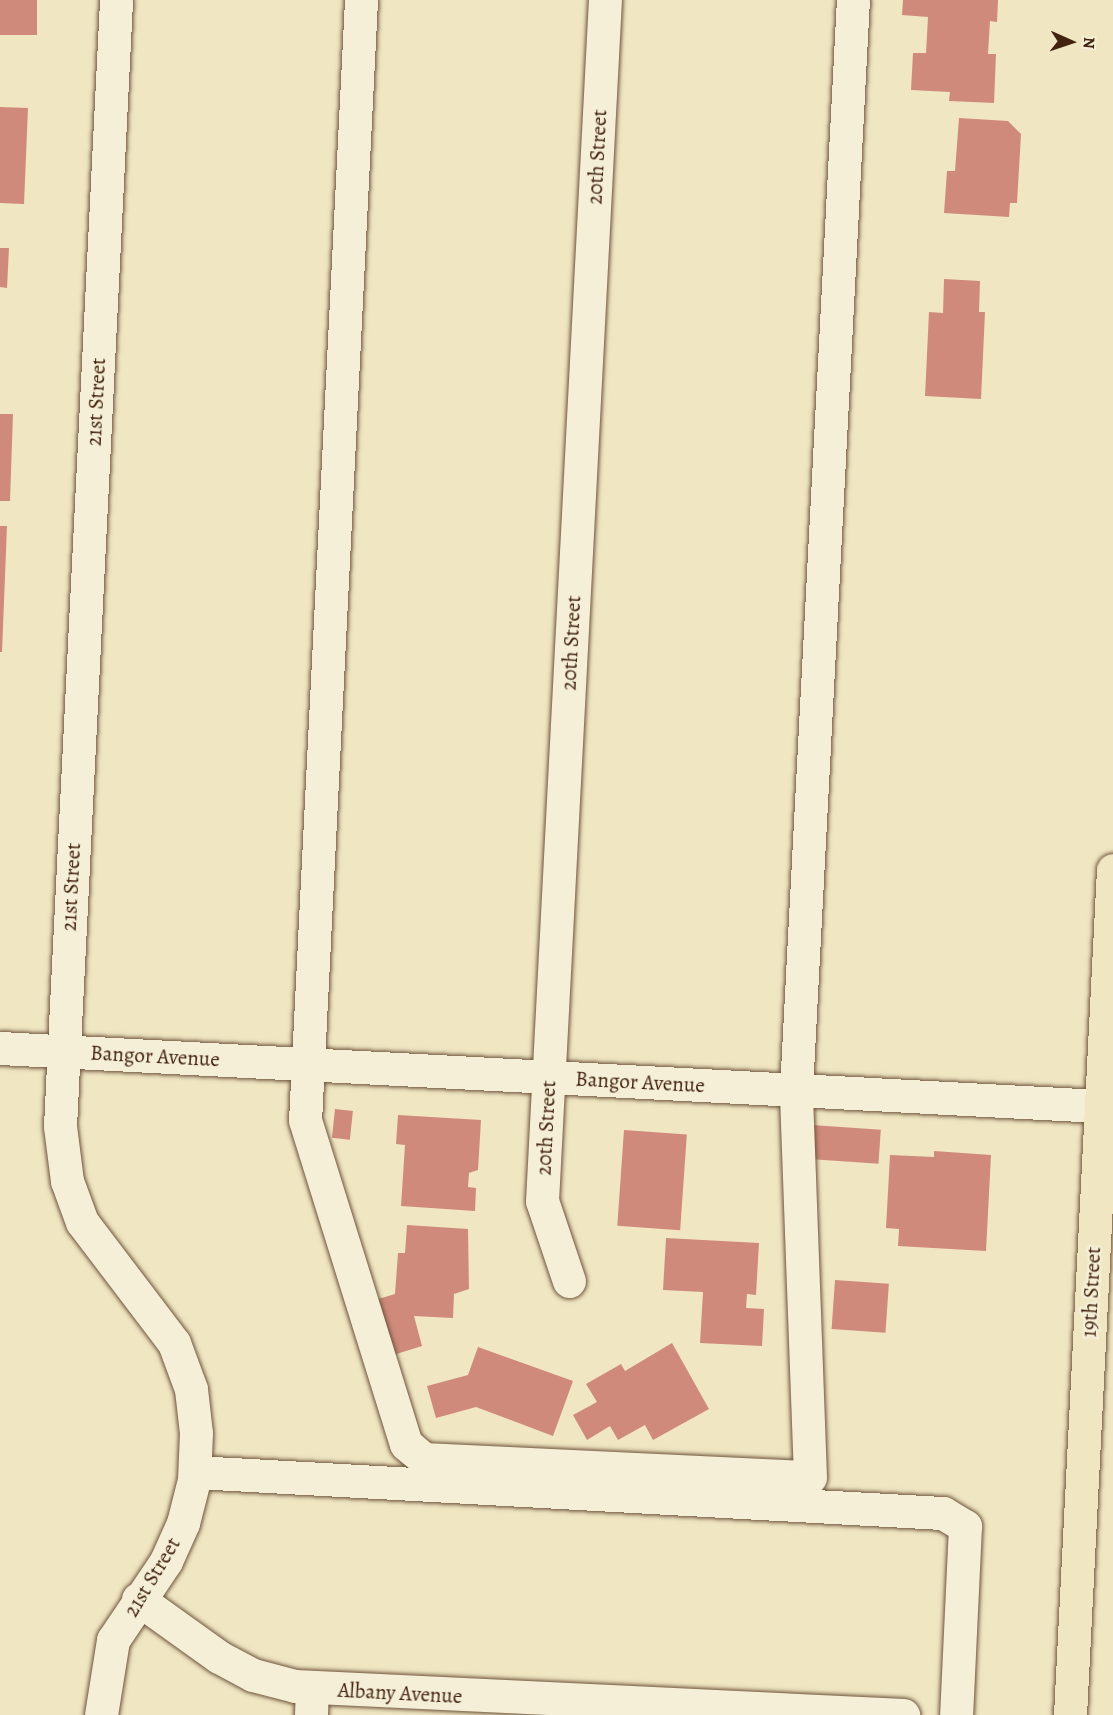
<!DOCTYPE html>
<style>
body{margin:0}
#map{position:relative;width:1113px;height:1715px;overflow:hidden;background:#f0e6c2;font-family:Alegreya,serif}
div>[style]{position:absolute}
.building>*{inset:0;background:#cf8a7c;transform-origin:0 0}
.roads{filter:drop-shadow(0 0 2px #6e543c) drop-shadow(0 0 2px #6e543c)}
.minor>*{height:33px;margin:-16.5px;padding:0 16.5px;transform-origin:16.5px;border-radius:16.5px;background:#f5efd7}
.major>*{height:33px;margin:-16.5px;padding:0 16.5px;transform-origin:16.5px;border-radius:16.5px;background:#f0e6c2}
span{translate:-50% -50%;white-space:nowrap;text-align:center;line-height:1.15;-webkit-text-stroke:5px #f5efd7;paint-order:stroke}
.street-label{font-size:21px;color:#43230f}
.north{position:absolute;left:1041px;top:12px;width:60px;height:60px;-webkit-text-stroke:4px #f5efd7;paint-order:stroke;rotate:93deg;font-size:16px;font-weight:700;line-height:24px;text-align:center;color:#43230f}
.north::after{content:'';display:block;margin:auto;width:21px;height:27px;background:#43230f;clip-path:polygon(50% 0,100% 100%,50% 72%,0 100%)}
</style>
<div id="map">
<div class="building">
<i style="left:0;top:0;width:37px;height:35px"></i>
<i style="clip-path:polygon(903px 0,998px 0,997px 22px,990px 21px,988px 54px,996px 54px,994px 103px,949px 101px,950px 92px,911px 90px,913px 53px,926px 53px,928px 17px,902px 15px)"></i>
<i style="clip-path:polygon(0 107px,28px 108px,24px 204px,0 203px)"></i>
<i style="clip-path:polygon(959px 118px,1008px 121px,1021px 134px,1017px 203px,1010px 203px,1009px 217px,944px 213px,947px 171px,955px 171px)"></i>
<i style="clip-path:polygon(0 248px,9px 248px,7px 288px,0 287px)"></i>
<i style="clip-path:polygon(944px 279px,980px 281px,979px 312px,985px 312px,981px 399px,925px 396px,929px 312px,943px 313px)"></i>
<i style="clip-path:polygon(0 414px,13px 414px,10px 501px,0 501px)"></i>
<i style="clip-path:polygon(0 526px,7px 526px,2px 652px,0 652px)"></i>
<i style="left:335px;top:1109px;width:18px;height:29px;rotate:6deg"></i>
<i style="clip-path:polygon(398px 1115px,481px 1120px,478px 1170px,469px 1173px,468px 1187px,476px 1188px,475px 1211px,401px 1206px,405px 1145px,396px 1144px)"></i>
<i style="left:812px;top:1125px;width:69px;height:34px;rotate:4deg"></i>
<i style="left:624px;top:1130px;width:63px;height:96px;rotate:4deg"></i>
<i style="clip-path:polygon(934px 1151px,991px 1155px,986px 1251px,898px 1246px,899px 1229px,886px 1228px,890px 1155px,934px 1157px)"></i>
<i style="clip-path:polygon(407px 1225px,468px 1229px,469px 1289px,454px 1294px,453px 1318px,414px 1316px,422px 1346px,390px 1356px,375px 1300px,395px 1294px,398px 1253px,405px 1253px)"></i>
<i style="clip-path:polygon(666px 1238px,759px 1243px,756px 1295px,747px 1294px,746px 1308px,764px 1309px,762px 1346px,700px 1343px,703px 1292px,663px 1290px)"></i>
<i style="left:835px;top:1280px;width:54px;height:49px;rotate:4deg"></i>
<i style="clip-path:polygon(672px 1343px,709px 1409px,653px 1440px,645px 1425px,618px 1440px,610px 1426px,587px 1440px,573px 1415px,597px 1402px,586px 1384px,621px 1364px,625px 1371px)"></i>
<i style="clip-path:polygon(478px 1347px,573px 1381px,553px 1436px,476px 1407px,436px 1418px,427px 1386px,468px 1375px)"></i>
</div>
<div class="roads">
<div class="minor">
<i style="left:361px;top:0;width:1121px;rotate:92.86deg"></i>
<i style="left:305px;top:1120px;width:339px;rotate:72.7deg"></i>
<i style="left:406px;top:1444px;width:23px;rotate:40deg"></i>
<i style="left:424px;top:1459px;width:386px;rotate:2.7deg"></i>
<i style="left:810px;top:1477px;width:387px;rotate:-92.1deg"></i>
<i style="left:796px;top:1090px;width:1091px;rotate:-87.01deg"></i>
<i style="left:0;top:1048px;width:1103px;rotate:3.02deg"></i>
<i style="left:569px;top:1281px;width:84px;rotate:-108.6deg"></i>
<i style="left:542px;top:1201px;width:1203px;rotate:-87deg"></i>
<i style="left:195px;top:1472px;width:749px;rotate:3.14deg"></i>
<i style="left:943px;top:1513px;width:26px;rotate:31deg"></i>
<i style="left:965px;top:1526px;width:189px;rotate:92.7deg"></i>
<i style="left:138px;top:1599px;width:100px;rotate:35.6deg"></i>
<i style="left:219px;top:1657px;width:38px;rotate:28deg"></i>
<i style="left:253px;top:1675px;width:43px;rotate:14.7deg"></i>
<i style="left:295px;top:1686px;width:609px;rotate:2.73deg"></i>
<i style="left:101px;top:1715px;width:76px;rotate:-80.9deg"></i>
<i style="left:113px;top:1640px;width:95px;rotate:-56.1deg"></i>
<i style="left:166px;top:1561px;width:42px;rotate:-65.9deg"></i>
<i style="left:183px;top:1523px;width:44px;rotate:-75.7deg"></i>
<i style="left:194px;top:1480px;width:47px;rotate:-87.6deg"></i>
<i style="left:196px;top:1433px;width:44px;rotate:-96.5deg"></i>
<i style="left:191px;top:1389px;width:49px;rotate:-110.3deg"></i>
<i style="left:174px;top:1343px;width:152px;rotate:-127.2deg"></i>
<i style="left:82px;top:1222px;width:44px;rotate:-110.1deg"></i>
<i style="left:67px;top:1181px;width:55px;rotate:-97.3deg"></i>
<i style="left:60px;top:1126px;width:1127px;rotate:-87.15deg"></i>
<i style="left:311px;top:1715px;width:28px;rotate:-88deg"></i>
</div>
<div class="major">
<i style="left:1070px;top:1715px;width:846px;rotate:-87.09deg"></i>
</div>
</div>
<div class="street-label">
<span style="left:597px;top:157px;rotate:-87deg">20th Street</span>
<span style="left:96px;top:402px;rotate:-87deg">21st Street</span>
<span style="left:571px;top:643px;rotate:-87deg">20th Street</span>
<span style="left:71px;top:887px;rotate:-87deg">21st Street</span>
<span style="left:155px;top:1056px;rotate:3deg">Bangor Avenue</span>
<span style="left:640px;top:1082px;rotate:3deg">Bangor Avenue</span>
<span style="left:546px;top:1128px;rotate:-87deg">20th Street</span>
<span style="left:1091px;top:1292px;rotate:-87deg">19th Street</span>
<span style="left:152px;top:1577px;rotate:-59deg">21st Street</span>
<span style="left:400px;top:1693px;rotate:3deg">Albany Avenue</span>
</div>
<div class="north">N</div>
</div>
